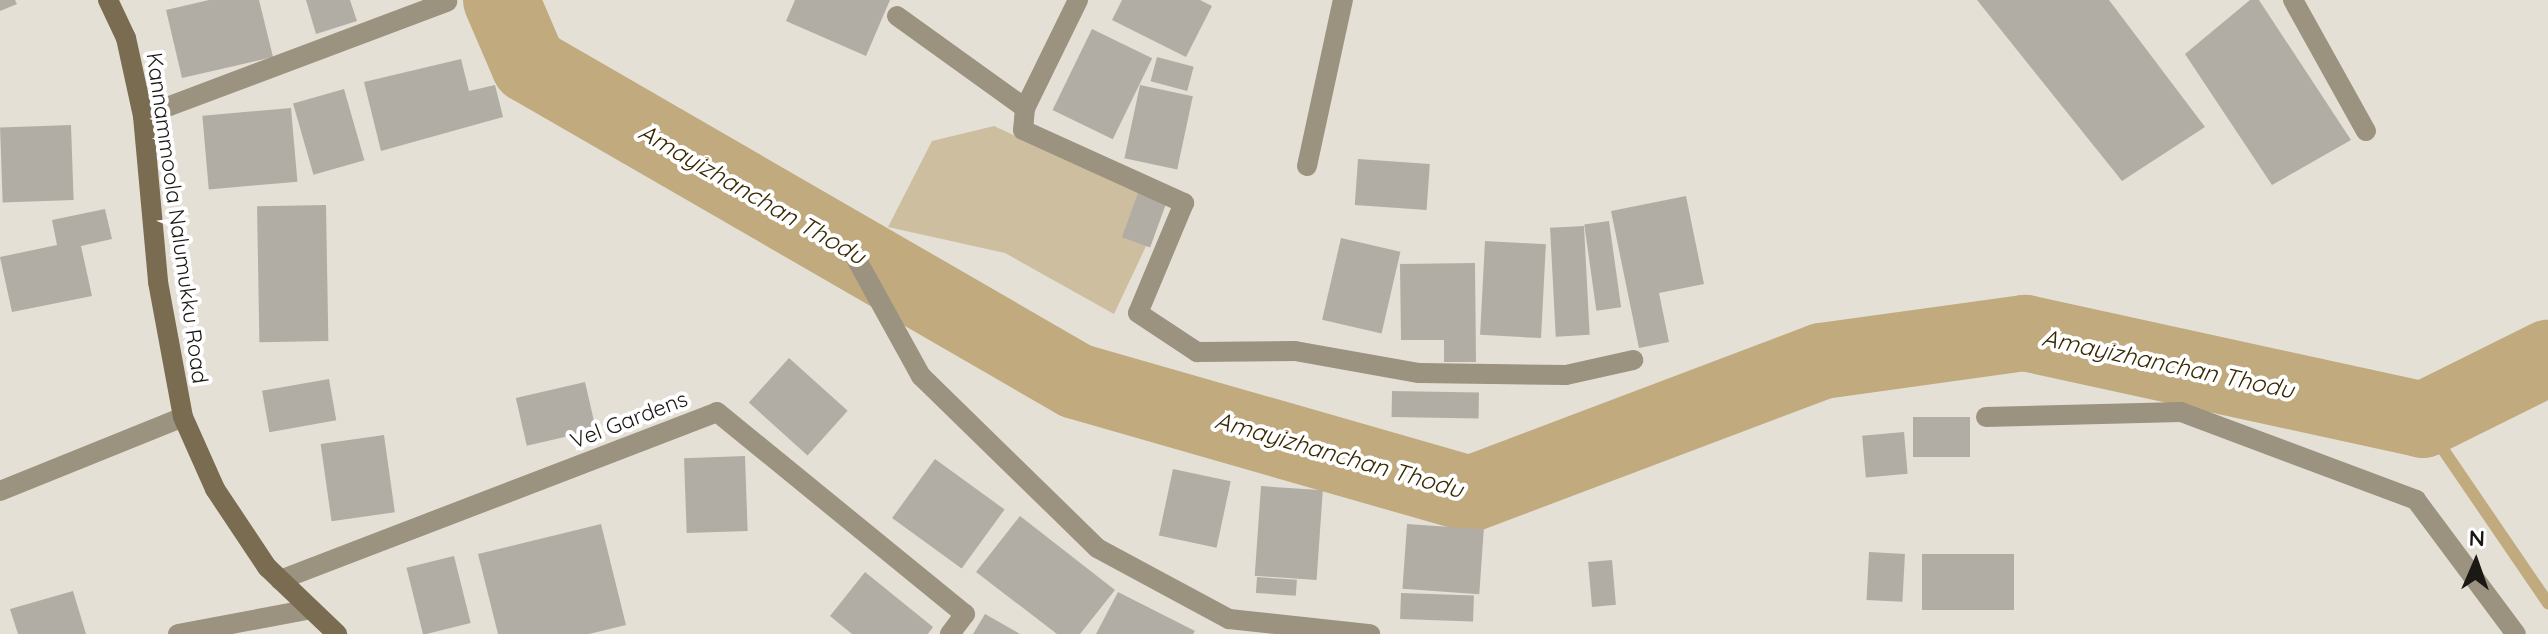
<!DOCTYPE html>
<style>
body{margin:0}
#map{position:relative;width:2548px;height:634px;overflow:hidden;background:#e5e0d6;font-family:Quicksand,sans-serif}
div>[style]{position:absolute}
.green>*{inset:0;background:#cebea0}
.stream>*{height:12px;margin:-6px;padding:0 6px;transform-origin:6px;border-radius:6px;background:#c0aa7e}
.river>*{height:76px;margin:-38px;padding:0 38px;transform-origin:38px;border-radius:38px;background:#c0aa7e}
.building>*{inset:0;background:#b2ada4;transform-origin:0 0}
.street>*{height:20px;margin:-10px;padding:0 10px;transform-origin:10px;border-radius:10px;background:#9b927f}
.secondary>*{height:20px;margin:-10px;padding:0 10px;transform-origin:10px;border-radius:10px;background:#796c50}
span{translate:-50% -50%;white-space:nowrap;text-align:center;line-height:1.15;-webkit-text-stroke:8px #fff;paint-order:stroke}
.street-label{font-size:22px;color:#1b1916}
.water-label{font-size:24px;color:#392903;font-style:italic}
.north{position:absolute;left:2436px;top:522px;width:80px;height:80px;-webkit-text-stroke:6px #fff;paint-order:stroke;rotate:2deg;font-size:22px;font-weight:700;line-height:32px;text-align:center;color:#1b1916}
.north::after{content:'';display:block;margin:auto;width:28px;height:36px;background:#1b1916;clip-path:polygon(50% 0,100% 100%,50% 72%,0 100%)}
</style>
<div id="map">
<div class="green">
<i style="clip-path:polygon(994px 126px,1166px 204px,1114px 314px,1005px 253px,888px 227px,932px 141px)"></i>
</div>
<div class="stream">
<i style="left:2423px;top:420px;width:222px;rotate:55.7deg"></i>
</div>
<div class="river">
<i style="left:501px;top:0;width:71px;rotate:66.7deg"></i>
<i style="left:529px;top:65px;width:632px;rotate:30.01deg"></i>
<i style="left:1076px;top:381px;width:410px;rotate:16deg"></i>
<i style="left:1470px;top:494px;width:376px;rotate:-20.7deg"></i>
<i style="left:1822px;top:361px;width:205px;rotate:-7.9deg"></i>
<i style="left:2025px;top:333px;width:407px;rotate:12.3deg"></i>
<i style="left:2423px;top:420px;width:140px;rotate:-26.4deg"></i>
</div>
<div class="building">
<i style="clip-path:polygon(0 0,15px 0,17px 4px,0 11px)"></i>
<i style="clip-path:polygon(209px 0,259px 0,273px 57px,182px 78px,166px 10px)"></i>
<i style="clip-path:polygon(306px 0,350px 0,357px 21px,316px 34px)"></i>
<i style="clip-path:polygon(795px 0,890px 0,866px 56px,786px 21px)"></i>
<i style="clip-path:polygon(1122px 0,1200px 0,1212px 6px,1186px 57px,1112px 20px)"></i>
<i style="clip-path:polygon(1977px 0,2109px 0,2205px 127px,2122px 181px)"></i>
<i style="clip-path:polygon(2250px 0,2259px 0,2351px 140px,2272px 185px,2185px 54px)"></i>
<i style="left:1092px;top:29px;width:67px;height:90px;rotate:26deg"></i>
<i style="left:1157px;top:57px;width:38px;height:25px;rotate:15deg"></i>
<i style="clip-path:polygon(461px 59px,469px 91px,495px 85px,503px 117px,381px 151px,364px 82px)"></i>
<i style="left:1140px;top:85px;width:54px;height:75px;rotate:12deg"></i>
<i style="left:344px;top:89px;width:74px;height:53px;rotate:74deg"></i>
<i style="left:291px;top:108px;width:74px;height:89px;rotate:85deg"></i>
<i style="left:71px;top:125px;width:75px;height:71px;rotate:88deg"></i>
<i style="left:1358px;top:159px;width:72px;height:46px;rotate:4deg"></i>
<i style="left:1138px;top:193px;width:30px;height:47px;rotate:20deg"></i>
<i style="clip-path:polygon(1686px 196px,1704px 284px,1659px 293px,1669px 342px,1639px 348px,1611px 211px)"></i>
<i style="left:326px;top:205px;width:136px;height:69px;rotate:89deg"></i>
<i style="clip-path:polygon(105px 209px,112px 239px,81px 246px,92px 296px,12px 312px,0 257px,57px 245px,52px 220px)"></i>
<i style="left:1609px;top:221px;width:87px;height:25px;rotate:82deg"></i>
<i style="left:1584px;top:226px;width:109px;height:34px;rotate:87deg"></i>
<i style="left:1341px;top:238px;width:61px;height:84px;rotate:13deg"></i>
<i style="left:1485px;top:241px;width:61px;height:94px;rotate:3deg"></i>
<i style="clip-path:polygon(1475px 263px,1476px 362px,1444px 362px,1444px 340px,1401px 340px,1400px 264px)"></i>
<i style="left:789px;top:358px;width:79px;height:60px;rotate:42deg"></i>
<i style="left:329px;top:379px;width:42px;height:68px;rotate:80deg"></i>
<i style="left:585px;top:382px;width:49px;height:71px;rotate:77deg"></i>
<i style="left:1392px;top:391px;width:87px;height:26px;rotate:1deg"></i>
<i style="left:1913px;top:417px;width:57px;height:40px"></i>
<i style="left:1904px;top:432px;width:42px;height:42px;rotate:85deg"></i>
<i style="left:384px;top:435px;width:78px;height:64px;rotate:82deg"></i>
<i style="left:745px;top:456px;width:75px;height:61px;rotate:88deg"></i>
<i style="left:935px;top:459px;width:86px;height:73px;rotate:36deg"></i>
<i style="left:1173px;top:469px;width:59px;height:68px;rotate:12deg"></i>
<i style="left:1261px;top:486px;width:62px;height:90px;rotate:4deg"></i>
<i style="clip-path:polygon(1020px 516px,1115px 590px,1080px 634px,1057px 634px,976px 572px)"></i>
<i style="clip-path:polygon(601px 524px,626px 625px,589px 634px,498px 634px,478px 554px)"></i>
<i style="left:1407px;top:524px;width:77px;height:65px;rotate:4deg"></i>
<i style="left:1869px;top:552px;width:36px;height:48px;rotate:3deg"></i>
<i style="left:1922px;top:554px;width:92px;height:56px"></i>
<i style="left:454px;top:556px;width:69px;height:49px;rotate:76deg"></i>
<i style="left:1612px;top:560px;width:45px;height:24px;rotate:85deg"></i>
<i style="clip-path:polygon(865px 572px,933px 627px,928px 634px,852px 634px,830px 616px)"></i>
<i style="left:1257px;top:577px;width:40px;height:16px;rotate:4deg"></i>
<i style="clip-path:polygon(73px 591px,86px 634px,18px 634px,10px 609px)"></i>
<i style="clip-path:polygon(1118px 592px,1195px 631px,1193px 634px,1096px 634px)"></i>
<i style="left:1401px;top:593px;width:73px;height:26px;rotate:2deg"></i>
<i style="clip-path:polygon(985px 614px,1020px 634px,973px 634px)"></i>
</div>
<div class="street">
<i style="left:1078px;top:0;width:120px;rotate:116.1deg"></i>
<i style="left:1025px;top:108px;width:22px;rotate:95deg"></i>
<i style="left:1023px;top:130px;width:177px;rotate:24.4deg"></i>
<i style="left:1184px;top:203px;width:119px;rotate:112.7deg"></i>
<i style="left:1138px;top:313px;width:71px;rotate:33.5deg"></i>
<i style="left:1197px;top:352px;width:98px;rotate:-0.6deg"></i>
<i style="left:1295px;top:351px;width:126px;rotate:10.1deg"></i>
<i style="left:1419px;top:373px;width:147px;rotate:0.8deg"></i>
<i style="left:1566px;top:375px;width:69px;rotate:-12.6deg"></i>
<i style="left:2293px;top:0;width:150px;rotate:60.9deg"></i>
<i style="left:897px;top:16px;width:158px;rotate:35.7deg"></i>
<i style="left:143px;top:116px;width:325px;rotate:-20.6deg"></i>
<i style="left:1307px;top:166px;width:170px;rotate:-77.8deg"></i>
<i style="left:853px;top:253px;width:141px;rotate:61.1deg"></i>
<i style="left:921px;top:376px;width:246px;rotate:44.3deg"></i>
<i style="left:1097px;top:548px;width:150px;rotate:28.3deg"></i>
<i style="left:1229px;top:619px;width:142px;rotate:6.1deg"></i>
<i style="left:1986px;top:417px;width:195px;rotate:-1.5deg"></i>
<i style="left:2181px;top:412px;width:251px;rotate:20.5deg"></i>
<i style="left:2416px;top:500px;width:167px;rotate:53.3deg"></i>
<i style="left:0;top:491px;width:197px;rotate:-22deg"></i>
<i style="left:280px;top:580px;width:468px;rotate:-21deg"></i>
<i style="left:717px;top:412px;width:320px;rotate:39.2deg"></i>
<i style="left:965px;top:614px;width:25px;rotate:127deg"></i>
<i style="left:178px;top:634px;width:135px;rotate:-10.6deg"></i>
</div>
<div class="secondary">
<i style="left:108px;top:0;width:42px;rotate:64.7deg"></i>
<i style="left:126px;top:38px;width:80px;rotate:77.7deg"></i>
<i style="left:143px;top:116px;width:167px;rotate:84.8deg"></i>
<i style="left:158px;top:282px;width:137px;rotate:79.5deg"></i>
<i style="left:183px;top:417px;width:79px;rotate:66deg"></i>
<i style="left:215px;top:489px;width:94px;rotate:56.3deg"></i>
<i style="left:267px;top:567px;width:97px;rotate:43.7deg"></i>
</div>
<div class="street-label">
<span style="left:177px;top:218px;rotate:82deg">Kannammoola Nalumukku Road</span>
<span style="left:629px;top:420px;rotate:-21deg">Vel Gardens</span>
</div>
<div class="water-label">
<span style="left:752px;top:194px;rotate:30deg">Amayizhanchan Thodu</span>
<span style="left:2168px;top:364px;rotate:12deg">Amayizhanchan Thodu</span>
<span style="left:1339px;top:455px;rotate:16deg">Amayizhanchan Thodu</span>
</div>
<div class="north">N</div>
</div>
